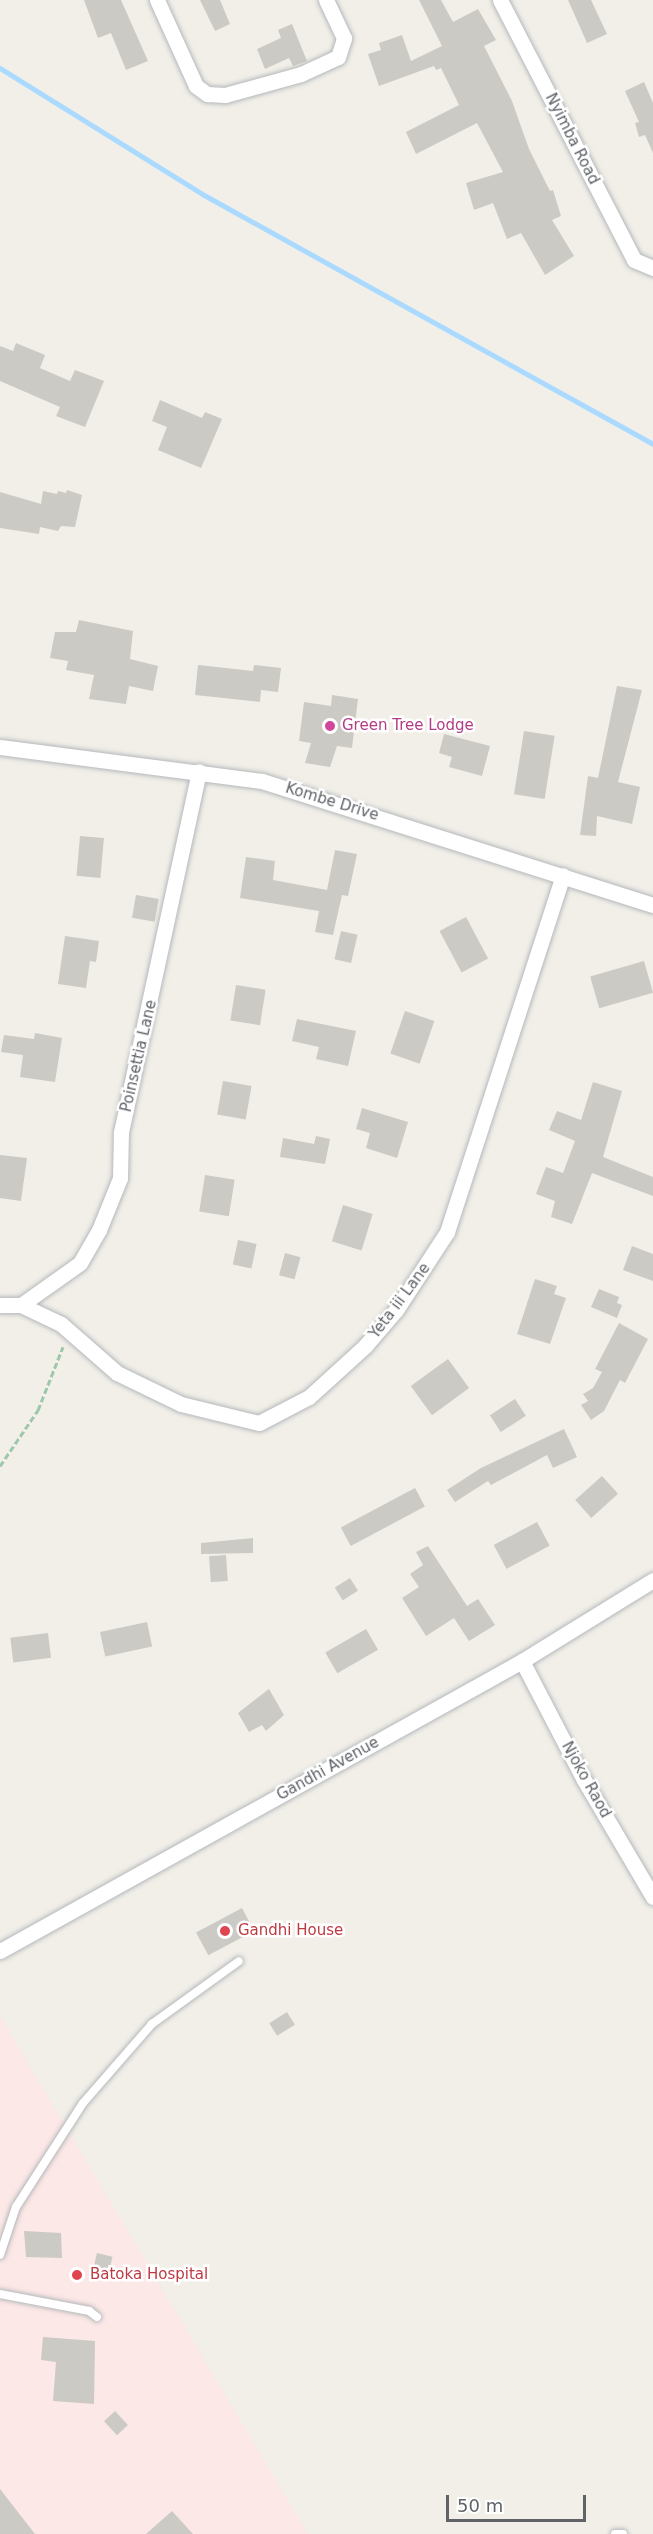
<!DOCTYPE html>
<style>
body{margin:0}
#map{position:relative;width:653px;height:2534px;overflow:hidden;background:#f1efe8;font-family:"DejaVu Sans",sans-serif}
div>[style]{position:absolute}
.medical>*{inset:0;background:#fce8e6}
.stream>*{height:5px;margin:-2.5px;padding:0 2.5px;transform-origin:2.5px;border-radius:2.5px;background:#aadaff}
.building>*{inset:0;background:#cccac5;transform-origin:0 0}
.path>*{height:3px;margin-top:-1.5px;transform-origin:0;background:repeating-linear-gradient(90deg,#9cc7a9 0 6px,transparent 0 9px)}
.roads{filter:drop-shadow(0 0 2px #b5b8bc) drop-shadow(0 0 2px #b5b8bc)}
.service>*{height:8px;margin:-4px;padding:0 4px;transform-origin:4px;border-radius:4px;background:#fff}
.minor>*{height:15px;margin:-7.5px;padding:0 7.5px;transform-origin:7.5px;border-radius:7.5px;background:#fff}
.dots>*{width:16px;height:16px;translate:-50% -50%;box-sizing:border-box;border:3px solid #fff;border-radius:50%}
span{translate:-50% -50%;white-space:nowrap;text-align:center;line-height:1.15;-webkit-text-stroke:5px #fff;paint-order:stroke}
.street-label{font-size:15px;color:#5f6368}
.hotel-label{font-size:15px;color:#b23c85}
.left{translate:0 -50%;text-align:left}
.health-label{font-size:15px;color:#be3a42}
.scale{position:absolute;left:446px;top:2495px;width:140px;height:27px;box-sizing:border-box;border:3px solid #5f6368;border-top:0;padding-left:8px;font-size:18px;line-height:21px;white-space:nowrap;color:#5f6368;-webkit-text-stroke:4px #fff;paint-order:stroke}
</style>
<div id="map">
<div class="medical">
<i style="clip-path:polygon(0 2016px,308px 2534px,0 2534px)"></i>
</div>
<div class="stream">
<i style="left:0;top:68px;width:240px;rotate:31.9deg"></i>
<i style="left:204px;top:195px;width:513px;rotate:29.01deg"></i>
</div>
<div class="building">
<i style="clip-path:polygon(84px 0,121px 0,148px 61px,126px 70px,111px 33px,98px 38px)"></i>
<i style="clip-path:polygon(200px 0,220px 0,230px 24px,215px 31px)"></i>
<i style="clip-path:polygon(419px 0,441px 0,453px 22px,478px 9px,496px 40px,484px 46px,512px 101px,529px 149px,550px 191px,553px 190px,561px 216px,552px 220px,574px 256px,545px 275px,521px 233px,507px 239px,493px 203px,474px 210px,466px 183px,503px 172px,477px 123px,416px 154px,406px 132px,459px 105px,441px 68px,436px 70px,434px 66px,379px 86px,368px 54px,381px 50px,379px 43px,402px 35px,411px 61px,442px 46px)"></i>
<i style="clip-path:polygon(568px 0,591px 0,607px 34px,587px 43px)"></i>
<i style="clip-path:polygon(292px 24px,307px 61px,293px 66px,289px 58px,265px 69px,257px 49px,281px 38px,278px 30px)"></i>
<i style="clip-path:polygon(644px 82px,653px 103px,653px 153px,645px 135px,639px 137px,635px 123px,639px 122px,625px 91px)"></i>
<i style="clip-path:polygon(16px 343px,45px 355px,40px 368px,70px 381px,75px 370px,104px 381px,85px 427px,56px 416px,60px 407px,0 381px,0 346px,13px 351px)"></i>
<i style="clip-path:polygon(160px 400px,202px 418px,205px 412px,222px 419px,201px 468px,158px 450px,167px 427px,152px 421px)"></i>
<i style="clip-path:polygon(67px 490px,82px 495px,75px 527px,61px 526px,58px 531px,40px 527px,39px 534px,0 528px,0 492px,41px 504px,43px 491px,57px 494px,58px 491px,66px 493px)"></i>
<i style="clip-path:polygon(79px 620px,133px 631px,130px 659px,158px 666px,153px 691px,129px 686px,126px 704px,89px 699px,94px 675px,66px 670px,68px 661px,50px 658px,55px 632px,76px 632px)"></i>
<i style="clip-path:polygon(198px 665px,253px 671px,254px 665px,281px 668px,278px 692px,261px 690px,260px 702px,195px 695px)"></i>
<i style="clip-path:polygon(617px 686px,642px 690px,618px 782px,640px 787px,632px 824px,597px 816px,596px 836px,580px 835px,588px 776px,598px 778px)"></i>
<i style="clip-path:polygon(332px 695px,358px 699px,352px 748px,337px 746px,330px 767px,305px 763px,311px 743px,299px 741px,304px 702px,331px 706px)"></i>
<i style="left:524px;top:731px;width:31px;height:64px;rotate:9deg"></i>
<i style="clip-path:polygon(444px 734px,490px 746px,482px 776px,449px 767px,452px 757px,439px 753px)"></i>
<i style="left:80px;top:836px;width:24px;height:40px;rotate:5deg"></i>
<i style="clip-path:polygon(335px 850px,357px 854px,348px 896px,342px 895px,333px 935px,315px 932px,319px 911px,240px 898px,246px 857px,275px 861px,273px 880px,327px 890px)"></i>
<i style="left:136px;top:895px;width:23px;height:23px;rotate:10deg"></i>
<i style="left:466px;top:917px;width:47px;height:30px;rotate:62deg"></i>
<i style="left:341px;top:931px;width:17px;height:29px;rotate:13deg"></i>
<i style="clip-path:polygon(65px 936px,99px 941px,96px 962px,90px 961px,86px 988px,58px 984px)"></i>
<i style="left:644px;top:961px;width:33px;height:56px;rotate:74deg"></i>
<i style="left:236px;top:985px;width:30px;height:36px;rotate:9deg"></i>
<i style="left:405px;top:1011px;width:31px;height:45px;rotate:19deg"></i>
<i style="clip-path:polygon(297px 1019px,356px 1031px,348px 1066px,316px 1059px,319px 1047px,292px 1041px)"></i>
<i style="clip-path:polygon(35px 1033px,62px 1038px,55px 1082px,20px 1077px,23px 1055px,1px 1052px,4px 1035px,34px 1039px)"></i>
<i style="left:223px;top:1081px;width:29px;height:34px;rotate:10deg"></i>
<i style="clip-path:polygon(593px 1082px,622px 1091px,603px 1157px,653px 1177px,653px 1196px,592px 1173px,572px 1224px,551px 1217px,555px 1201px,536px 1194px,546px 1167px,563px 1173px,575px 1141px,549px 1130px,557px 1111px,581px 1120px)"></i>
<i style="clip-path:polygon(362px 1108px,408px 1122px,397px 1158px,366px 1148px,370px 1133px,356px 1129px)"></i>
<i style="clip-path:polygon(316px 1136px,330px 1139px,325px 1164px,280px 1157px,283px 1138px,314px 1144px)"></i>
<i style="clip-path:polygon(0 1155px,27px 1158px,21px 1201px,0 1198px)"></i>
<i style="left:205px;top:1175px;width:30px;height:37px;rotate:9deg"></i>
<i style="left:343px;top:1205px;width:31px;height:38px;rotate:17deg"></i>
<i style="left:238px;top:1240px;width:19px;height:25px;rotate:12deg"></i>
<i style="clip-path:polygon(632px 1246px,653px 1254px,653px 1281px,623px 1270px)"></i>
<i style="left:285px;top:1253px;width:16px;height:23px;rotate:15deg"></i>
<i style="clip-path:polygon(535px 1279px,557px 1286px,554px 1294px,566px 1298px,550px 1344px,517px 1334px)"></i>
<i style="clip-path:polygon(599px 1289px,619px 1297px,617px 1303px,622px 1305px,617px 1318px,591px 1307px)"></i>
<i style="clip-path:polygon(619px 1323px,648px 1339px,625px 1383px,620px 1380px,604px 1411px,591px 1420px,581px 1405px,588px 1401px,583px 1394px,593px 1388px,602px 1372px,595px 1369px)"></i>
<i style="left:448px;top:1359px;width:36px;height:46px;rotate:54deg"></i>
<i style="left:515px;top:1399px;width:20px;height:30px;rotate:57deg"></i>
<i style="clip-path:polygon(564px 1429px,577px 1457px,553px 1468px,547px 1455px,491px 1485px,488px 1481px,455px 1502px,447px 1490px,481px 1468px)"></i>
<i style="left:602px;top:1476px;width:24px;height:36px;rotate:48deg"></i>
<i style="left:415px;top:1488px;width:21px;height:84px;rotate:62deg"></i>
<i style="left:537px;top:1522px;width:27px;height:49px;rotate:62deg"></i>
<i style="clip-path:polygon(253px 1538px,253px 1553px,201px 1554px,201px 1543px)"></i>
<i style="clip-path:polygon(428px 1546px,467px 1606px,478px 1599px,495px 1625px,469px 1641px,454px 1618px,426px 1636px,402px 1598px,419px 1587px,410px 1574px,423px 1565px,416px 1552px)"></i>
<i style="left:226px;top:1555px;width:26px;height:17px;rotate:86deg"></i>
<i style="left:350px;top:1578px;width:15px;height:18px;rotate:58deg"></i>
<i style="left:147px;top:1622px;width:25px;height:48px;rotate:78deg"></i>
<i style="left:366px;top:1629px;width:24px;height:47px;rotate:60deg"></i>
<i style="left:48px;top:1633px;width:25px;height:38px;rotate:83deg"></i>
<i style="clip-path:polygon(269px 1689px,284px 1715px,266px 1731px,262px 1725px,249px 1732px,238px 1713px)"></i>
<i style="left:242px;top:1908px;width:26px;height:52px;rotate:62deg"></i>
<i style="left:287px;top:2012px;width:15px;height:21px;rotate:58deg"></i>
<i style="clip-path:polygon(24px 2231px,61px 2233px,62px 2258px,26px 2257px)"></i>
<i style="left:97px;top:2253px;width:16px;height:23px;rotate:14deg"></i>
<i style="clip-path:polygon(43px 2337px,95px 2341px,94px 2404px,53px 2401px,56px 2362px,41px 2360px)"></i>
<i style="left:115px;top:2411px;width:19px;height:15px;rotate:47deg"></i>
<i style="clip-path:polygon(0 2489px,35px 2534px,0 2534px)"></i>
<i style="clip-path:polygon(172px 2511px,193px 2534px,146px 2534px)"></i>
</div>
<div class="path">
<i style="left:0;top:1466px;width:68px;rotate:-55.8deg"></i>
<i style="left:38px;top:1410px;width:68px;rotate:-68.4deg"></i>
</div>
<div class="roads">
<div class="service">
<i style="left:0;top:2255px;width:51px;rotate:-71.6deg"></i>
<i style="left:16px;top:2207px;width:124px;rotate:-57.2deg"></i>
<i style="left:83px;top:2103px;width:105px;rotate:-48.9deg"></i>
<i style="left:152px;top:2024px;width:107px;rotate:-35.9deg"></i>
<i style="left:0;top:2294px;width:91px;rotate:10.8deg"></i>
<i style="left:89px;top:2311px;width:10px;rotate:37deg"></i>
<i style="left:615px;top:2534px;width:8px"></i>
</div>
<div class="minor">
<i style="left:157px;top:0;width:94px;rotate:65.6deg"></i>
<i style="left:196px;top:86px;width:14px;rotate:36deg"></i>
<i style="left:207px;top:94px;width:18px;rotate:3deg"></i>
<i style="left:225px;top:95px;width:79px;rotate:-15.4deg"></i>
<i style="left:301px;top:74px;width:41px;rotate:-24.7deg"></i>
<i style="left:338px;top:57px;width:20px;rotate:-72deg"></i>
<i style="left:344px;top:38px;width:42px;rotate:-115.3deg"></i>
<i style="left:500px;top:0;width:292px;rotate:62.7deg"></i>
<i style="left:634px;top:260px;width:21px;rotate:23deg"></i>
<i style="left:0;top:747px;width:264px;rotate:7.4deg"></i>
<i style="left:262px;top:781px;width:410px;rotate:17.6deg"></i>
<i style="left:0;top:1305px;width:21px"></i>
<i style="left:21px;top:1305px;width:44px;rotate:25.4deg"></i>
<i style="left:61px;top:1324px;width:74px;rotate:41.2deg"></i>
<i style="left:117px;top:1373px;width:71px;rotate:25.8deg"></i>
<i style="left:181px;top:1404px;width:80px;rotate:13.7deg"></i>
<i style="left:259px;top:1423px;width:56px;rotate:-27.5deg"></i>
<i style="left:309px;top:1397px;width:76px;rotate:-42.3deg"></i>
<i style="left:365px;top:1346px;width:48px;rotate:-49.3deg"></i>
<i style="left:396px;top:1310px;width:93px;rotate:-56.8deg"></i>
<i style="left:447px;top:1232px;width:375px;rotate:-72deg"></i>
<i style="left:21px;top:1305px;width:72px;rotate:-35.4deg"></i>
<i style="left:80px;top:1263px;width:38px;rotate:-60deg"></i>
<i style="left:99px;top:1230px;width:56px;rotate:-68deg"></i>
<i style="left:120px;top:1178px;width:46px;rotate:-88.8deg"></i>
<i style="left:121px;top:1132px;width:369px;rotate:-77.8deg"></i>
<i style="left:522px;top:1661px;width:134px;rotate:62.5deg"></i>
<i style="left:584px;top:1780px;width:136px;rotate:59.5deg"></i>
<i style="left:0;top:1951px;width:597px;rotate:-29.05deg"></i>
<i style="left:522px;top:1661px;width:154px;rotate:-31.7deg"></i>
</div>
</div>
<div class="dots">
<i style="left:330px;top:726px;background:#d1479c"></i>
<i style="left:225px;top:1931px;background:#e0444e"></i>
<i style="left:77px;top:2275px;background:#e0444e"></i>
</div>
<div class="street-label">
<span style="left:572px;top:139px;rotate:63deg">Nyimba Road</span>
<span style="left:332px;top:802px;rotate:17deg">Kombe Drive</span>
<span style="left:139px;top:1056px;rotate:-77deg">Poinsettia Lane</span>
<span style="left:400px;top:1301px;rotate:-53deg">Yeta iii Lane</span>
<span style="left:328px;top:1769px;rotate:-29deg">Gandhi Avenue</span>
<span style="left:586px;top:1780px;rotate:61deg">Njoko Raod</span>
</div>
<div class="hotel-label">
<span class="left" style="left:342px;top:726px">Green Tree Lodge</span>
</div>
<div class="health-label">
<span class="left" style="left:238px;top:1931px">Gandhi House</span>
<span class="left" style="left:90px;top:2275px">Batoka Hospital</span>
</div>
<div class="scale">50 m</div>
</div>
